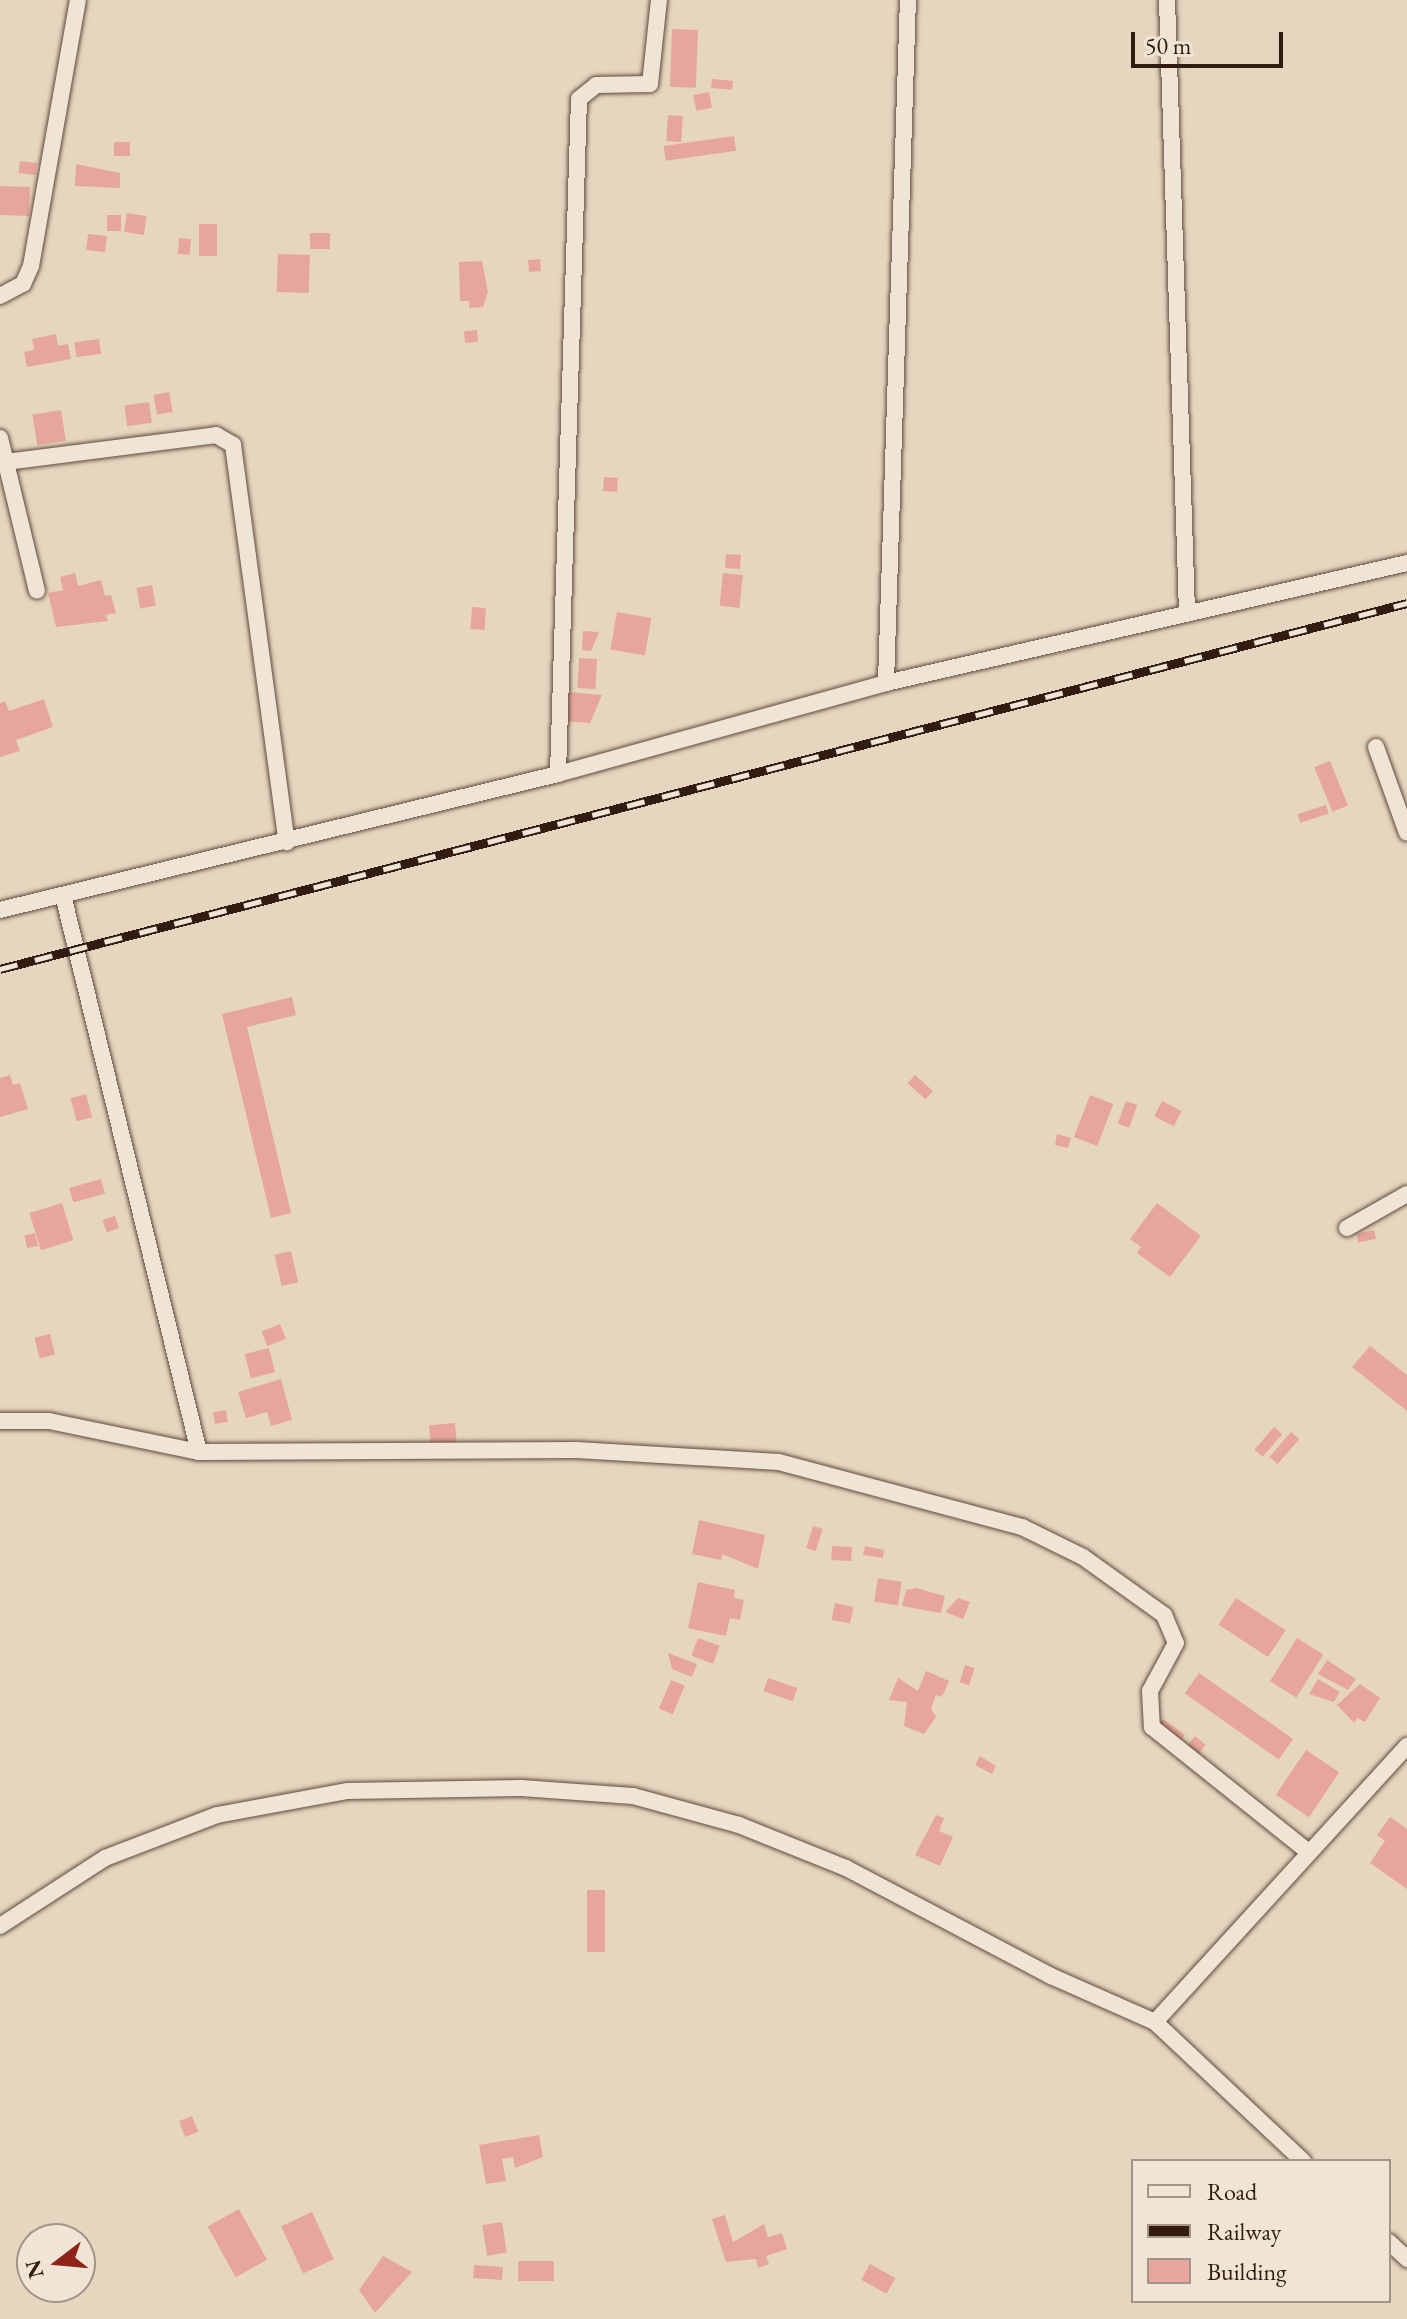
<!DOCTYPE html>
<style>
body{margin:0}
#map{position:relative;width:1407px;height:2319px;overflow:hidden;background:#e7d6bf;font-family:"EB Garamond",serif}
div>[style]{position:absolute}
.building>*{inset:0;background:#e6a69b;transform-origin:0 0}
.roads{filter:drop-shadow(0 0 2px #5f4a3c) drop-shadow(0 0 2px #5f4a3c)}
.street>*{height:16px;margin:-8px;padding:0 8px;transform-origin:8px;border-radius:8px;background:#efe4d5}
.rail>*{height:9px;margin-top:-4.5px;transform-origin:0;background:repeating-linear-gradient(90deg,#efe4d5 0 18px,#321c11 0 36px);box-sizing:border-box;border-block:2px solid #321c11}
span{translate:-50% -50%;white-space:nowrap;text-align:center;line-height:1.15;-webkit-text-stroke:7px #efe4d5;paint-order:stroke}
.legend{position:absolute;left:1131px;top:2159px;width:260px;height:144px;box-sizing:border-box;background:#efe4d5;border:2px solid #a39487;margin:0;padding:10px 14px;list-style:none;font-size:24px;color:#321c11}
.legend li{display:flex;align-items:center;gap:16px;height:40px}
.legend b{width:40px;border:2px solid #a39487}
.north{position:absolute;left:16px;top:2223px;width:80px;height:80px;box-sizing:border-box;background:#efe4d5;border:2px solid #a39487;border-radius:50%;rotate:254deg;font-size:22px;font-weight:700;line-height:32px;text-align:center;color:#321c11}
.north::after{content:'';display:block;margin:auto;width:28px;height:36px;background:#8f2418;clip-path:polygon(50% 0,100% 100%,50% 72%,0 100%)}
.scale{position:absolute;left:1131px;top:32px;width:152px;height:36px;box-sizing:border-box;border:4px solid #321c11;border-top:0;padding-left:10px;font-size:24px;line-height:28px;white-space:nowrap;color:#321c11;-webkit-text-stroke:6px #efe4d5;paint-order:stroke}
</style>
<div id="map">
<div class="building">
<i style="left:672px;top:29px;width:26px;height:58px;rotate:2deg"></i>
<i style="left:712px;top:79px;width:21px;height:9px;rotate:5deg"></i>
<i style="left:709px;top:92px;width:16px;height:16px;rotate:79deg"></i>
<i style="left:668px;top:115px;width:15px;height:26px;rotate:4deg"></i>
<i style="left:734px;top:136px;width:15px;height:71px;rotate:82deg"></i>
<i style="left:114px;top:142px;width:16px;height:14px"></i>
<i style="left:20px;top:161px;width:17px;height:12px;rotate:7deg"></i>
<i style="clip-path:polygon(76px 164px,120px 173px,120px 188px,75px 186px)"></i>
<i style="left:0;top:186px;width:30px;height:29px;rotate:2deg"></i>
<i style="left:127px;top:213px;width:20px;height:19px;rotate:9deg"></i>
<i style="left:107px;top:215px;width:14px;height:16px"></i>
<i style="left:199px;top:224px;width:18px;height:32px"></i>
<i style="left:310px;top:233px;width:20px;height:16px"></i>
<i style="left:88px;top:234px;width:19px;height:16px;rotate:6deg"></i>
<i style="left:179px;top:238px;width:12px;height:16px;rotate:5deg"></i>
<i style="left:278px;top:254px;width:32px;height:38px;rotate:2deg"></i>
<i style="left:540px;top:259px;width:12px;height:12px;rotate:85deg"></i>
<i style="clip-path:polygon(482px 261px,488px 292px,483px 307px,469px 308px,469px 301px,460px 301px,459px 262px)"></i>
<i style="left:477px;top:330px;width:12px;height:13px;rotate:85deg"></i>
<i style="clip-path:polygon(56px 334px,58px 346px,68px 344px,71px 359px,27px 367px,24px 352px,34px 350px,32px 339px)"></i>
<i style="left:99px;top:339px;width:15px;height:25px;rotate:82deg"></i>
<i style="left:169px;top:392px;width:20px;height:16px;rotate:79deg"></i>
<i style="left:149px;top:402px;width:21px;height:25px;rotate:82deg"></i>
<i style="left:61px;top:410px;width:31px;height:29px;rotate:81deg"></i>
<i style="left:604px;top:477px;width:14px;height:14px;rotate:4deg"></i>
<i style="left:726px;top:554px;width:15px;height:14px;rotate:4deg"></i>
<i style="clip-path:polygon(75px 573px,78px 586px,101px 580px,105px 596px,111px 595px,116px 613px,106px 615px,108px 621px,56px 627px,48px 593px,63px 590px,60px 577px)"></i>
<i style="left:723px;top:573px;width:20px;height:33px;rotate:6deg"></i>
<i style="left:152px;top:585px;width:21px;height:16px;rotate:79deg"></i>
<i style="left:472px;top:607px;width:14px;height:22px;rotate:4deg"></i>
<i style="left:617px;top:612px;width:35px;height:38px;rotate:10deg"></i>
<i style="clip-path:polygon(583px 631px,599px 632px,591px 651px,582px 650px)"></i>
<i style="left:579px;top:658px;width:18px;height:30px;rotate:3deg"></i>
<i style="clip-path:polygon(569px 692px,602px 695px,590px 723px,566px 721px)"></i>
<i style="clip-path:polygon(44px 699px,53px 727px,16px 740px,20px 751px,0 757px,0 703px,5px 701px,9px 711px)"></i>
<i style="left:1330px;top:761px;width:48px;height:17px;rotate:68deg"></i>
<i style="left:1326px;top:805px;width:9px;height:30px;rotate:72deg"></i>
<i style="clip-path:polygon(292px 997px,296px 1015px,247px 1027px,291px 1213px,271px 1218px,222px 1014px)"></i>
<i style="clip-path:polygon(10px 1075px,13px 1085px,20px 1083px,28px 1109px,0 1117px,0 1078px)"></i>
<i style="left:915px;top:1075px;width:24px;height:11px;rotate:42deg"></i>
<i style="left:86px;top:1094px;width:24px;height:16px;rotate:75deg"></i>
<i style="left:1090px;top:1095px;width:25px;height:45px;rotate:21deg"></i>
<i style="left:1126px;top:1101px;width:12px;height:24px;rotate:20deg"></i>
<i style="left:1162px;top:1101px;width:22px;height:17px;rotate:27deg"></i>
<i style="clip-path:polygon(1057px 1134px,1071px 1138px,1068px 1148px,1055px 1145px)"></i>
<i style="left:101px;top:1179px;width:15px;height:33px;rotate:74deg"></i>
<i style="left:62px;top:1203px;width:39px;height:34px;rotate:73deg"></i>
<i style="clip-path:polygon(1157px 1203px,1201px 1236px,1170px 1277px,1137px 1253px,1141px 1247px,1130px 1239px)"></i>
<i style="left:115px;top:1216px;width:13px;height:13px;rotate:72deg"></i>
<i style="left:1374px;top:1230px;width:9px;height:18px;rotate:77deg"></i>
<i style="left:35px;top:1233px;width:13px;height:11px;rotate:77deg"></i>
<i style="left:291px;top:1251px;width:32px;height:17px;rotate:77deg"></i>
<i style="left:280px;top:1324px;width:16px;height:20px;rotate:68deg"></i>
<i style="left:50px;top:1334px;width:21px;height:16px;rotate:76deg"></i>
<i style="clip-path:polygon(1370px 1346px,1407px 1375px,1407px 1411px,1352px 1367px)"></i>
<i style="left:269px;top:1348px;width:25px;height:25px;rotate:76deg"></i>
<i style="clip-path:polygon(281px 1379px,292px 1420px,271px 1426px,267px 1412px,246px 1418px,238px 1392px)"></i>
<i style="left:226px;top:1410px;width:12px;height:13px;rotate:81deg"></i>
<i style="left:455px;top:1423px;width:21px;height:26px;rotate:85deg"></i>
<i style="left:1274px;top:1427px;width:11px;height:30px;rotate:41deg"></i>
<i style="left:1291px;top:1432px;width:11px;height:33px;rotate:41deg"></i>
<i style="clip-path:polygon(699px 1520px,765px 1535px,758px 1569px,722px 1554px,721px 1560px,692px 1554px)"></i>
<i style="left:813px;top:1526px;width:10px;height:23px;rotate:17deg"></i>
<i style="left:832px;top:1546px;width:20px;height:14px;rotate:3deg"></i>
<i style="clip-path:polygon(865px 1546px,884px 1550px,883px 1558px,863px 1555px)"></i>
<i style="left:878px;top:1578px;width:24px;height:24px;rotate:9deg"></i>
<i style="clip-path:polygon(698px 1582px,735px 1590px,734px 1598px,744px 1600px,740px 1620px,730px 1618px,726px 1636px,688px 1628px)"></i>
<i style="clip-path:polygon(916px 1588px,945px 1596px,941px 1613px,902px 1606px,906px 1590px)"></i>
<i style="clip-path:polygon(958px 1598px,970px 1602px,963px 1619px,945px 1612px)"></i>
<i style="left:1236px;top:1598px;width:59px;height:32px;rotate:33deg"></i>
<i style="left:835px;top:1603px;width:19px;height:17px;rotate:12deg"></i>
<i style="left:698px;top:1638px;width:23px;height:19px;rotate:20deg"></i>
<i style="left:1297px;top:1638px;width:31px;height:51px;rotate:32deg"></i>
<i style="clip-path:polygon(668px 1653px,697px 1664px,692px 1677px,672px 1669px)"></i>
<i style="clip-path:polygon(1327px 1660px,1356px 1679px,1348px 1690px,1318px 1674px)"></i>
<i style="left:965px;top:1665px;width:10px;height:18px;rotate:17deg"></i>
<i style="clip-path:polygon(926px 1671px,949px 1681px,942px 1697px,936px 1695px,931px 1709px,936px 1717px,924px 1734px,904px 1726px,907px 1702px,889px 1700px,898px 1678px,918px 1691px)"></i>
<i style="left:1199px;top:1673px;width:115px;height:25px;rotate:35deg"></i>
<i style="left:768px;top:1678px;width:31px;height:14px;rotate:19deg"></i>
<i style="clip-path:polygon(1318px 1679px,1340px 1692px,1334px 1702px,1309px 1694px)"></i>
<i style="left:671px;top:1680px;width:15px;height:31px;rotate:23deg"></i>
<i style="clip-path:polygon(1360px 1684px,1380px 1698px,1365px 1722px,1357px 1718px,1354px 1723px,1337px 1705px)"></i>
<i style="left:1163px;top:1719px;width:27px;height:11px;rotate:36deg"></i>
<i style="left:1195px;top:1736px;width:14px;height:16px;rotate:39deg"></i>
<i style="left:1306px;top:1750px;width:40px;height:54px;rotate:34deg"></i>
<i style="clip-path:polygon(980px 1756px,996px 1766px,992px 1774px,975px 1765px)"></i>
<i style="clip-path:polygon(936px 1815px,944px 1818px,939px 1831px,953px 1837px,940px 1866px,915px 1855px)"></i>
<i style="clip-path:polygon(1390px 1817px,1407px 1829px,1407px 1889px,1370px 1863px,1385px 1841px,1377px 1835px)"></i>
<i style="left:587px;top:1890px;width:18px;height:62px"></i>
<i style="left:192px;top:2116px;width:17px;height:14px;rotate:69deg"></i>
<i style="clip-path:polygon(539px 2135px,543px 2157px,515px 2168px,513px 2157px,502px 2159px,506px 2181px,486px 2184px,479px 2145px)"></i>
<i style="left:239px;top:2209px;width:58px;height:36px;rotate:61deg"></i>
<i style="left:312px;top:2212px;width:52px;height:34px;rotate:65deg"></i>
<i style="clip-path:polygon(725px 2215px,733px 2242px,764px 2224px,768px 2237px,782px 2233px,787px 2249px,766px 2256px,769px 2264px,758px 2268px,756px 2259px,726px 2262px,712px 2219px)"></i>
<i style="left:502px;top:2222px;width:31px;height:20px;rotate:81deg"></i>
<i style="clip-path:polygon(383px 2256px,412px 2272px,375px 2313px,359px 2290px)"></i>
<i style="left:554px;top:2261px;width:20px;height:36px;rotate:90deg"></i>
<i style="left:870px;top:2264px;width:29px;height:18px;rotate:29deg"></i>
<i style="left:474px;top:2265px;width:29px;height:13px;rotate:4deg"></i>
</div>
<div class="roads">
<div class="street">
<i style="left:1167px;top:0;width:612px;rotate:88.13deg"></i>
<i style="left:0;top:296px;width:26px;rotate:-28deg"></i>
<i style="left:23px;top:284px;width:20px;rotate:-66deg"></i>
<i style="left:31px;top:266px;width:270px;rotate:-80deg"></i>
<i style="left:0;top:438px;width:157px;rotate:76.4deg"></i>
<i style="left:6px;top:462px;width:212px;rotate:-7.3deg"></i>
<i style="left:216px;top:435px;width:20px;rotate:30deg"></i>
<i style="left:233px;top:445px;width:401px;rotate:82.3deg"></i>
<i style="left:886px;top:683px;width:683px;rotate:-88.16deg"></i>
<i style="left:1376px;top:747px;width:91px;rotate:70.2deg"></i>
<i style="left:558px;top:774px;width:675px;rotate:-88.22deg"></i>
<i style="left:579px;top:99px;width:22px;rotate:-39deg"></i>
<i style="left:596px;top:85px;width:54px;rotate:-1.1deg"></i>
<i style="left:650px;top:84px;width:84px;rotate:-83.9deg"></i>
<i style="left:63px;top:895px;width:573px;rotate:76.28deg"></i>
<i style="left:0;top:910px;width:574px;rotate:-13.7deg"></i>
<i style="left:558px;top:774px;width:340px;rotate:-15.5deg"></i>
<i style="left:886px;top:683px;width:535px;rotate:-12.97deg"></i>
<i style="left:1347px;top:1228px;width:69px;rotate:-29.5deg"></i>
<i style="left:0;top:1421px;width:49px"></i>
<i style="left:49px;top:1421px;width:153px;rotate:11.7deg"></i>
<i style="left:199px;top:1452px;width:378px;rotate:-0.3deg"></i>
<i style="left:577px;top:1450px;width:202px;rotate:3.4deg"></i>
<i style="left:779px;top:1462px;width:252px;rotate:15deg"></i>
<i style="left:1022px;top:1527px;width:68px;rotate:26.2deg"></i>
<i style="left:1083px;top:1557px;width:100px;rotate:35.6deg"></i>
<i style="left:1164px;top:1615px;width:30px;rotate:67deg"></i>
<i style="left:1176px;top:1643px;width:55px;rotate:118.4deg"></i>
<i style="left:1150px;top:1691px;width:36px;rotate:87deg"></i>
<i style="left:1152px;top:1727px;width:197px;rotate:38.6deg"></i>
<i style="left:0;top:1926px;width:125px;rotate:-32.9deg"></i>
<i style="left:105px;top:1858px;width:120px;rotate:-21deg"></i>
<i style="left:217px;top:1815px;width:133px;rotate:-10.4deg"></i>
<i style="left:348px;top:1791px;width:173px;rotate:-1deg"></i>
<i style="left:521px;top:1788px;width:112px;rotate:4.1deg"></i>
<i style="left:633px;top:1796px;width:110px;rotate:15.3deg"></i>
<i style="left:739px;top:1825px;width:115px;rotate:21.9deg"></i>
<i style="left:846px;top:1868px;width:232px;rotate:27.8deg"></i>
<i style="left:1051px;top:1976px;width:114px;rotate:23.9deg"></i>
<i style="left:1303px;top:2161px;width:203px;rotate:-136.8deg"></i>
<i style="left:1155px;top:2022px;width:374px;rotate:-47.6deg"></i>
<i style="left:1389px;top:2242px;width:25px;rotate:43deg"></i>
</div>
</div>
<div class="rail">
<i style="left:0;top:969px;width:1454px;rotate:-14.58deg"></i>
</div>
<ul class="legend">
<li><b style="height:10px;background:#efe4d5"></b>Road</li>
<li><b style="height:10px;background:#321c11"></b>Railway</li>
<li><b style="height:22px;background:#e6a69b"></b>Building</li>
</ul>
<div class="north">N</div>
<div class="scale">50 m</div>
</div>
